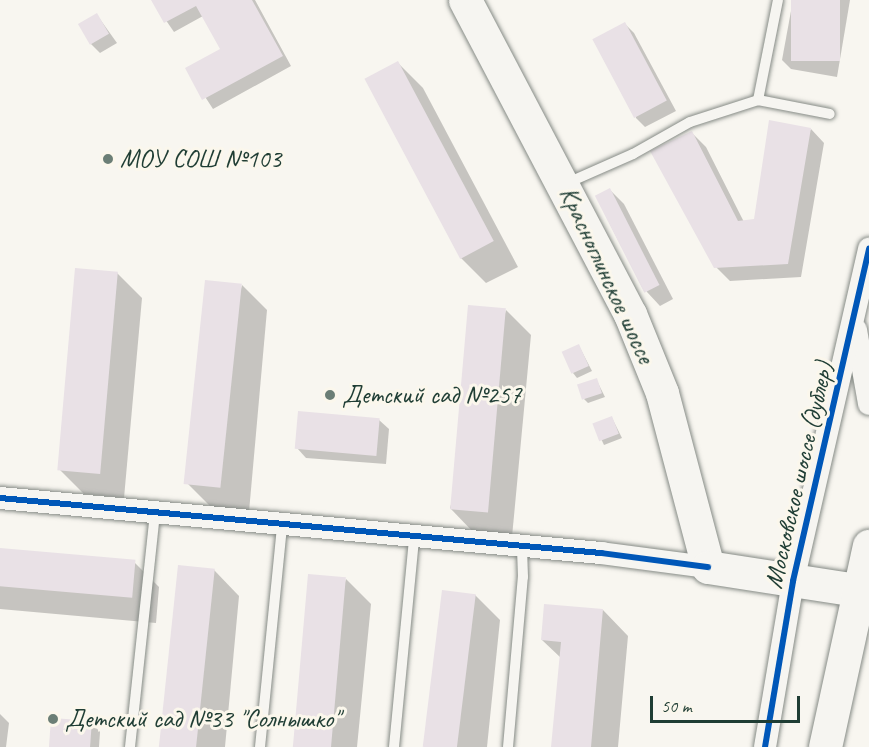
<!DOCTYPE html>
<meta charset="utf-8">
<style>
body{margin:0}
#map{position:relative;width:869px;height:747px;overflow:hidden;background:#f8f6f0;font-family:Caveat,sans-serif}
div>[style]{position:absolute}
.shadow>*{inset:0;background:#0003}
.building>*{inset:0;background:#e9e1e6;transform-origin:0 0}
.roads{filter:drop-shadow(0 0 2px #868b86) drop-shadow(0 0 2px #868b86)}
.service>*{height:10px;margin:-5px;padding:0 5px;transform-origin:5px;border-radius:5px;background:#f6f5f1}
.minor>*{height:22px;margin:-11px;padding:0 11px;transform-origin:11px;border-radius:11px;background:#f6f5f1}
.primary>*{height:33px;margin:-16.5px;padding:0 16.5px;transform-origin:16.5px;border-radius:16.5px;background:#f6f5f1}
.cycleway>*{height:6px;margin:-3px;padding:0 3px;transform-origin:3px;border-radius:3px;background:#0057b8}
.dots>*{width:16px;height:16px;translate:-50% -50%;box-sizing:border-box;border:3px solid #fbf7ec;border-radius:50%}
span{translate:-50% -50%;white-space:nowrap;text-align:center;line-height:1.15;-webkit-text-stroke:6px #fbf7ec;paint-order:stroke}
.poi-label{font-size:26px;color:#1f3d34}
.left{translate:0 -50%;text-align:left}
.street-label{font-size:26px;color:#1f3d34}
.scale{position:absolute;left:650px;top:696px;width:150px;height:27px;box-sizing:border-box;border:3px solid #1f3d34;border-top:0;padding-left:8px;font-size:18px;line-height:21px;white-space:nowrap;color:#1f3d34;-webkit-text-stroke:4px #fbf7ec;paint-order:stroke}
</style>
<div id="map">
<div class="shadow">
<i style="clip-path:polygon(152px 0,255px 0,291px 66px,213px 109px,187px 69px,222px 50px,203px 16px,174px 32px)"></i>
<i style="clip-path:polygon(793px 0,850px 0,837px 77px,791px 69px,782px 60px)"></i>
<i style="clip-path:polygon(97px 15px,117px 43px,100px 53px,91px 44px)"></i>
<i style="clip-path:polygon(625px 24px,634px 33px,676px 111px,645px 127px,636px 118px)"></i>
<i style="clip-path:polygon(398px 63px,423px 88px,518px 267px,486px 283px,461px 258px,366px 79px)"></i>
<i style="clip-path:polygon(811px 129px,824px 143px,801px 277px,730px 281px,716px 267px,692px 133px,706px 147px,744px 222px,755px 221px)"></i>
<i style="clip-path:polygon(610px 190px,624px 204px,673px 299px,660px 306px,647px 292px,597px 197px)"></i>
<i style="clip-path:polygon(117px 273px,142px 298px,124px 498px,84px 494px,59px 469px)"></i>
<i style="clip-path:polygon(242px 285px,267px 310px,249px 512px,213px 509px,188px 484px)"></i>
<i style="clip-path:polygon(506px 310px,531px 335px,512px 537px,475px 534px,450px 508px)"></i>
<i style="clip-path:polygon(579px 346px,592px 371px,577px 378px,573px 373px)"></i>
<i style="clip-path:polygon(596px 379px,605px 397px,588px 403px,584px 399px)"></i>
<i style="clip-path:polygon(612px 418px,622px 438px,604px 445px,594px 424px)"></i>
<i style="clip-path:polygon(379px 420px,389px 429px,386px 464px,306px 458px,297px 448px)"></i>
<i style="clip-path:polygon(0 550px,134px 562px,159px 587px,156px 623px,0 609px)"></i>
<i style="clip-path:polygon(214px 570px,239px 596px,225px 747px,162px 747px)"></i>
<i style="clip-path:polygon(346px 579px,371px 604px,357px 747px,293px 747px)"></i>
<i style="clip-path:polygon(475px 595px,500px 620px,487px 747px,428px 747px)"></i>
<i style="clip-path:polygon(603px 610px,628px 636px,618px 747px,553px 747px,561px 658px,542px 640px)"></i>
<i style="clip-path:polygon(0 714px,9px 723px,6px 747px,0 747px)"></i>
<i style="clip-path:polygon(91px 722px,100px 732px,99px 747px,50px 747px)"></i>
</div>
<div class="building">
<i style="clip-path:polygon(151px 0,252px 0,283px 56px,202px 100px,185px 68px,220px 49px,196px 6px,164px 23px)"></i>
<i style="left:791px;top:0;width:49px;height:61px"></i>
<i style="left:97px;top:13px;width:24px;height:22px;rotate:60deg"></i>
<i style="left:625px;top:22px;width:89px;height:37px;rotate:62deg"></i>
<i style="left:398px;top:61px;width:204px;height:38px;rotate:62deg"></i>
<i style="clip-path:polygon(769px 120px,811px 128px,788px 264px,714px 268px,650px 151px,692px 131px,738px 221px,754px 219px)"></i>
<i style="left:610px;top:188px;width:109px;height:17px;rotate:63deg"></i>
<i style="left:75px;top:268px;width:43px;height:203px;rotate:5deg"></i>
<i style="left:205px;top:280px;width:37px;height:205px;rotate:6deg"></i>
<i style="left:468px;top:305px;width:38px;height:205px;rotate:5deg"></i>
<i style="left:579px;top:344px;width:24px;height:19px;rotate:66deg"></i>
<i style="left:597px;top:378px;width:16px;height:21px;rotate:72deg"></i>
<i style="left:298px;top:411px;width:82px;height:38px;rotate:5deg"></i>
<i style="left:612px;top:416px;width:19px;height:21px;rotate:69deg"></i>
<i style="left:0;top:548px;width:136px;height:38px;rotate:5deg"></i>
<i style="left:178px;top:565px;width:37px;height:183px;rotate:6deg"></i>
<i style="left:308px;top:574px;width:38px;height:174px;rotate:5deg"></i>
<i style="left:442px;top:590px;width:34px;height:158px;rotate:7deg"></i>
<i style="clip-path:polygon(544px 604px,603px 609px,591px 747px,551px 747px,561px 642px,541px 640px)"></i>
<i style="left:51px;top:718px;width:41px;height:29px;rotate:4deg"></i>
</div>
<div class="roads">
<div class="service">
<i style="left:758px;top:100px;width:102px;rotate:-78.7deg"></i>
<i style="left:565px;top:184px;width:74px;rotate:-23.8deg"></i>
<i style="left:633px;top:154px;width:65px;rotate:-29.3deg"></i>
<i style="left:690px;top:122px;width:71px;rotate:-17.9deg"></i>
<i style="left:758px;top:100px;width:73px;rotate:11deg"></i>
<i style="left:130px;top:747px;width:235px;rotate:-83.9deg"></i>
<i style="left:260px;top:747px;width:223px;rotate:-84.3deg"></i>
<i style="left:394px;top:747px;width:210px;rotate:-84.5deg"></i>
<i style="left:508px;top:747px;width:171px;rotate:-85deg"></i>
<i style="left:523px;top:577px;width:32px;rotate:-92deg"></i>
</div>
<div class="minor">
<i style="left:856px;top:330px;width:75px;rotate:80deg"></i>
<i style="left:0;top:498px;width:604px;rotate:5.23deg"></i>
<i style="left:601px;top:553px;width:108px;rotate:7.5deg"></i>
<i style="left:765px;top:747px;width:168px;rotate:-80.4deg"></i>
<i style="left:793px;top:581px;width:341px;rotate:-77.1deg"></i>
</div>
<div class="primary">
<i style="left:465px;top:0;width:355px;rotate:62.3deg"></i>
<i style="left:630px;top:314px;width:85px;rotate:67.9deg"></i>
<i style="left:662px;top:393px;width:180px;rotate:75.2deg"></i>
<i style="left:708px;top:567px;width:163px;rotate:8.8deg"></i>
<i style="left:825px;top:747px;width:206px;rotate:-77.7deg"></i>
</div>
</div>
<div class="cycleway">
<i style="left:0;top:498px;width:604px;rotate:5.23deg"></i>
<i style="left:601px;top:553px;width:108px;rotate:7.5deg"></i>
<i style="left:765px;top:747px;width:168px;rotate:-80.4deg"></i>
<i style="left:793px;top:581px;width:341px;rotate:-77.1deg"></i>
</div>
<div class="dots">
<i style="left:108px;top:159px;background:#6b7e76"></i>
<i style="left:330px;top:395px;background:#6b7e76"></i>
<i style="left:53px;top:719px;background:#6b7e76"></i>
</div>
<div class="poi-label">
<span class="left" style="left:120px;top:159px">МОУ СОШ №103</span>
<span class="left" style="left:342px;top:395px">Детский сад №257</span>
<span class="left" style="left:65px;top:719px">Детский сад №33 "Солнышко"</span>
</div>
<div class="street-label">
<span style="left:607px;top:275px;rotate:65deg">Красноглинское шоссе</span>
<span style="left:799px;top:475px;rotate:-77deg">Московское шоссе (дублер)</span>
</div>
<div class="scale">50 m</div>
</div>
